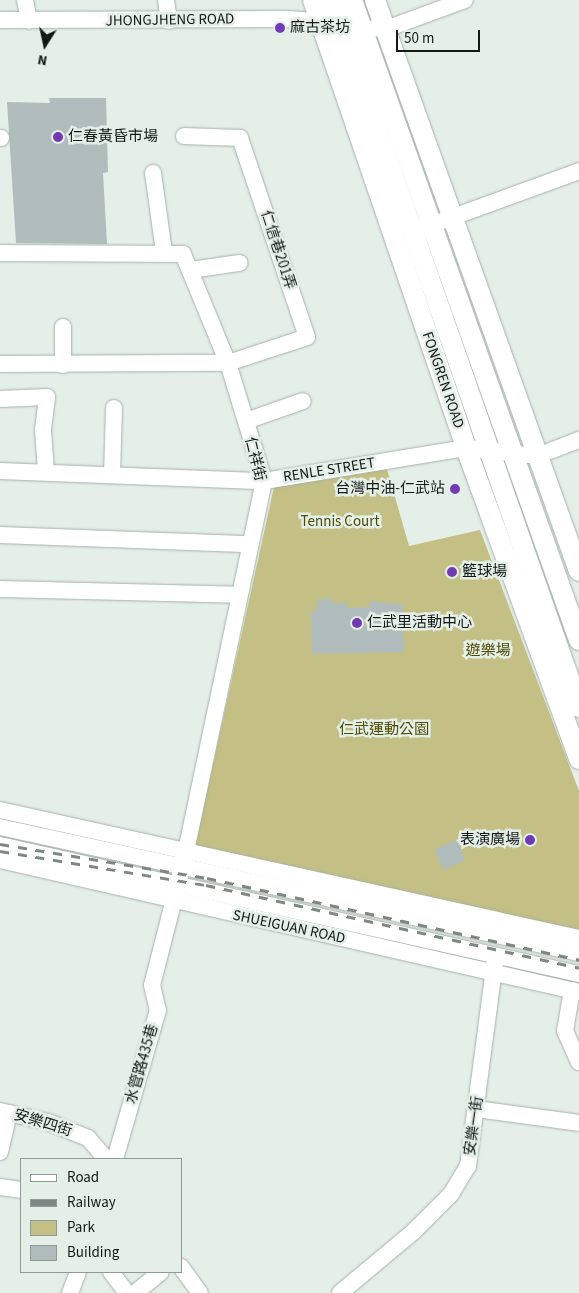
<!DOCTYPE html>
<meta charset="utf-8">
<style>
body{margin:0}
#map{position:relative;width:579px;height:1293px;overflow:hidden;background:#e4efe8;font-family:"Source Sans 3","Noto Sans TC",sans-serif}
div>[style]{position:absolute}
.green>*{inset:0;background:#c4bf85}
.building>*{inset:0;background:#b0bdbc;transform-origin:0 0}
.roads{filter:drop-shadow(0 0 1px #a6b1aa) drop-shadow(0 0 1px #a6b1aa)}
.minor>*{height:16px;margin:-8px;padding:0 8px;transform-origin:8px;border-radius:8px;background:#fff}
.major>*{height:20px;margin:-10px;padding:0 10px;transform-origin:10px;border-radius:10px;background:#fff}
.rail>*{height:3px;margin-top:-1.5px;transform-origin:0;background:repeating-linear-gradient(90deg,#7f8782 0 9px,transparent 0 18px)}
.dots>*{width:14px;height:14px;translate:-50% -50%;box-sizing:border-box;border:2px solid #e4efe8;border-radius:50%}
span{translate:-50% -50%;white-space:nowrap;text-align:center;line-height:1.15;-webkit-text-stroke:5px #e4efe8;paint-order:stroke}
.street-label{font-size:15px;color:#151916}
.poi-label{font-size:15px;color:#151916}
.left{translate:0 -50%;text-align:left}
.right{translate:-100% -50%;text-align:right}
.park-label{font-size:15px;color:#504a03}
.legend{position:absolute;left:20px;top:1158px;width:162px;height:115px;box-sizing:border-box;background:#e4efe8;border:1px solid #919994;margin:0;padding:6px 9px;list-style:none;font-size:15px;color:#151916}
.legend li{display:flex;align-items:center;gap:10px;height:25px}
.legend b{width:25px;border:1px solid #919994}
.north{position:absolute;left:20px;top:20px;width:50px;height:50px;-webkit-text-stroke:4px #e4efe8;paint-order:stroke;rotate:190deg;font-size:14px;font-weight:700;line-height:20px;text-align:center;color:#151916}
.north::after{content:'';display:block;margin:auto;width:18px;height:22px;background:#151916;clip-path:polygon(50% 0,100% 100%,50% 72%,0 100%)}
.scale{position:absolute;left:396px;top:30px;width:84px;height:22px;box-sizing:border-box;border:2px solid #151916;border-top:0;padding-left:6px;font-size:15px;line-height:18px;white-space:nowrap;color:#151916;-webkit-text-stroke:4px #e4efe8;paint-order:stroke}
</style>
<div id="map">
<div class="green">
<i style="clip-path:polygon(387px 469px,409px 546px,480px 530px,579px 791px,579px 938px,194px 851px,274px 487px)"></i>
</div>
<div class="building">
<i style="clip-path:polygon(49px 98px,106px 98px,108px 172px,103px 173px,107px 244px,16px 243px,7px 102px,50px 103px)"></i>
<i style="clip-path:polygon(317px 599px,333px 599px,333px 603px,348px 603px,348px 608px,370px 607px,370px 601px,403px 604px,404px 652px,312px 654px,311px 611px,317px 611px)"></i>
<i style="left:457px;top:840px;width:22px;height:24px;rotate:68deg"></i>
</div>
<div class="roads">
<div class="minor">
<i style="left:25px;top:0;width:21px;rotate:79deg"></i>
<i style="left:166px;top:0;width:21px;rotate:82deg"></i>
<i style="left:0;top:20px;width:288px;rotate:-0.2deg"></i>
<i style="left:288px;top:19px;width:42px;rotate:4.1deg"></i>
<i style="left:374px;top:28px;width:12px;rotate:5deg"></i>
<i style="left:386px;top:29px;width:84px;rotate:-20.2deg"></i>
<i style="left:0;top:138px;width:1px"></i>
<i style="left:153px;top:173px;width:80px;rotate:82.1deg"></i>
<i style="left:420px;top:229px;width:169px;rotate:-20deg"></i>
<i style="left:0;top:253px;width:183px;rotate:0.3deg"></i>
<i style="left:183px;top:254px;width:118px;rotate:67.6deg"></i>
<i style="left:228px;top:363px;width:123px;rotate:73deg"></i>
<i style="left:264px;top:481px;width:379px;rotate:101.9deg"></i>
<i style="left:186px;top:852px;width:137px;rotate:104.3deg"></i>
<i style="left:152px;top:985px;width:26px;rotate:77deg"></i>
<i style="left:158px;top:1010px;width:155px;rotate:106.1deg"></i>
<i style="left:191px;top:270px;width:49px;rotate:-8.3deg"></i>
<i style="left:63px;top:327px;width:38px;rotate:90deg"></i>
<i style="left:0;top:364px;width:228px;rotate:-0.3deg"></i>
<i style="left:228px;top:363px;width:83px;rotate:-18.2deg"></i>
<i style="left:307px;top:337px;width:210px;rotate:-108.6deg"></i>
<i style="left:240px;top:138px;width:56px;rotate:-178deg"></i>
<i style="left:0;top:399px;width:47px;rotate:-2.4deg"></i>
<i style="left:47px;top:397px;width:33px;rotate:97deg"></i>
<i style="left:43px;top:430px;width:42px;rotate:85.9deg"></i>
<i style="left:246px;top:421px;width:60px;rotate:-19.3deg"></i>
<i style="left:550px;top:451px;width:31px;rotate:-21deg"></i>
<i style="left:0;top:471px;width:264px;rotate:2.2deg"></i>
<i style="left:264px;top:481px;width:205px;rotate:-9.3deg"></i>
<i style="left:466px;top:448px;width:71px;rotate:6.4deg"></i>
<i style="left:112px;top:475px;width:67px;rotate:-88.3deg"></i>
<i style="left:0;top:535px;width:250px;rotate:2.1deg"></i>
<i style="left:0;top:589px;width:239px;rotate:1.4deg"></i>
<i style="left:0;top:810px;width:593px;rotate:12.47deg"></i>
<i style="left:0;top:827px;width:593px;rotate:12.28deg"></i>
<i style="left:0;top:845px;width:593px;rotate:12.56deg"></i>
<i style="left:0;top:860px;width:594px;rotate:12.84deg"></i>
<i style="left:572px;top:990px;width:42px;rotate:99.7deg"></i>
<i style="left:565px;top:1031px;width:34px;rotate:66deg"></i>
<i style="left:476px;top:1109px;width:104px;rotate:7.7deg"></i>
<i style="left:0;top:1111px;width:49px;rotate:12.9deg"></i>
<i style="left:48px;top:1122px;width:43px;rotate:21.8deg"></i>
<i style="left:88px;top:1138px;width:28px;rotate:49deg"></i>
<i style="left:0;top:1152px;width:40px;rotate:-77deg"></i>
<i style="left:0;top:1187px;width:21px;rotate:8deg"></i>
<i style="left:181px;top:1267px;width:32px;rotate:54deg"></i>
<i style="left:111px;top:1272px;width:26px;rotate:53deg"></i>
<i style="left:70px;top:1293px;width:22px;rotate:-69deg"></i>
<i style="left:135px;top:1293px;width:33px;rotate:-39deg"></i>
<i style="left:340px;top:1293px;width:95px;rotate:-39.9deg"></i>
<i style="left:413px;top:1232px;width:54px;rotate:-45deg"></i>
<i style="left:451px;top:1194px;width:33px;rotate:-59deg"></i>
<i style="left:468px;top:1166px;width:206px;rotate:-82.5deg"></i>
</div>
<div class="major">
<i style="left:313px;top:0;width:473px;rotate:71.1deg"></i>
<i style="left:466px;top:448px;width:331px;rotate:70deg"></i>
<i style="left:332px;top:0;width:749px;rotate:70.74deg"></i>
<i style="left:352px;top:0;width:679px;rotate:70.47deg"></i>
<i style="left:375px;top:0;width:606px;rotate:70.34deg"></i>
</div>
</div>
<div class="rail">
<i style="left:0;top:844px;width:210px;rotate:9.3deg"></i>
<i style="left:207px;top:878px;width:381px;rotate:12.4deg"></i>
<i style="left:0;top:851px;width:209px;rotate:9.4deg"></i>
<i style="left:206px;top:885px;width:382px;rotate:12.5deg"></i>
</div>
<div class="dots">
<i style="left:280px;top:28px;background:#703bb2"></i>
<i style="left:58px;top:137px;background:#703bb2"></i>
<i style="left:455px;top:489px;background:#703bb2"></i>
<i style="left:452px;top:572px;background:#703bb2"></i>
<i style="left:357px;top:623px;background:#703bb2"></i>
<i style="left:530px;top:840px;background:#703bb2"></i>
</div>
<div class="street-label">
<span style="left:170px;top:20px;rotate:-1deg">JHONGJHENG ROAD</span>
<span style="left:278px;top:250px;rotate:72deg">仁信巷201弄</span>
<span style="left:443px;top:380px;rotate:71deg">FONGREN ROAD</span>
<span style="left:255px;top:459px;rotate:76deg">仁祥街</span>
<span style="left:329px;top:470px;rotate:-9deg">RENLE STREET</span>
<span style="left:289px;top:927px;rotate:12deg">SHUEIGUAN ROAD</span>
<span style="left:142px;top:1064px;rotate:-74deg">水管路435巷</span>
<span style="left:43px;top:1123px;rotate:17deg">安樂四街</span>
<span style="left:474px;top:1126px;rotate:-82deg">安樂一街</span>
</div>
<div class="poi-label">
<span class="left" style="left:290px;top:28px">麻古茶坊</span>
<span class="left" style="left:68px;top:137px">仁春黃昏市場</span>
<span class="right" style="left:445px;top:489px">台灣中油-仁武站</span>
<span class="left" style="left:462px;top:572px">籃球場</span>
<span class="left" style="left:367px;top:623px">仁武里活動中心</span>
<span class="right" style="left:520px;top:840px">表演廣場</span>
</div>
<div class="park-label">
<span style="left:340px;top:522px">Tennis Court</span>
<span style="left:488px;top:651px">遊樂場</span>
<span style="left:384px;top:730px">仁武運動公園</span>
</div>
<ul class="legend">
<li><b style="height:6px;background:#fff"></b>Road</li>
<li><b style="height:6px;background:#7f8782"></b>Railway</li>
<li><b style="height:14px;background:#c4bf85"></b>Park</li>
<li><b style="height:14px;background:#b0bdbc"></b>Building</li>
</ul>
<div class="north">N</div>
<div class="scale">50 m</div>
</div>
